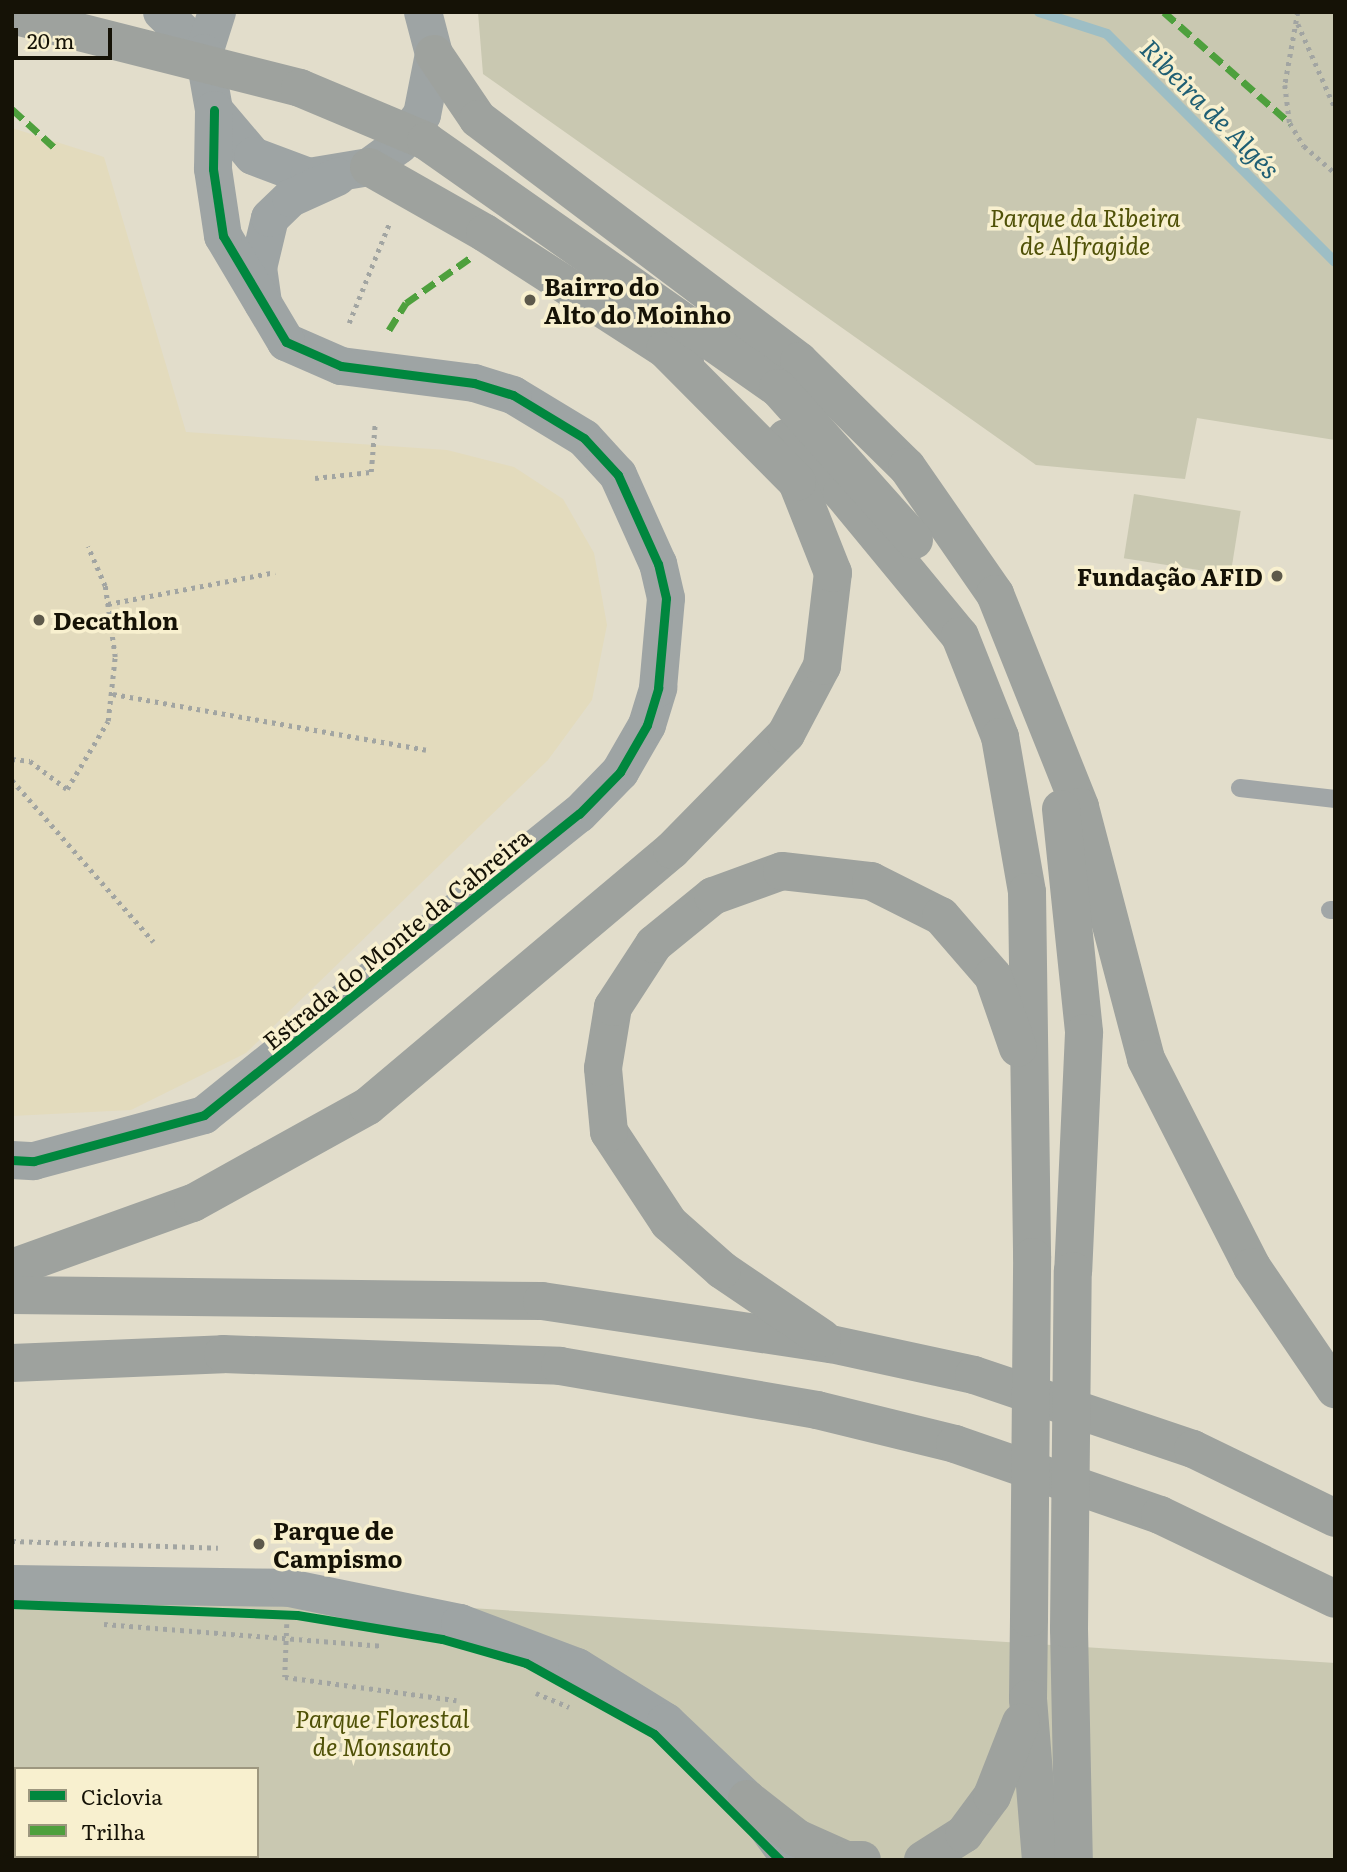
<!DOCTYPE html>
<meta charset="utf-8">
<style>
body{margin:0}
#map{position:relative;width:1347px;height:1872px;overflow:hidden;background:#e2ddcb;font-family:Literata,serif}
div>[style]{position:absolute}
.built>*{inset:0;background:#e3dbbd}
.green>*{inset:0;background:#c9c8b1;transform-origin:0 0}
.stream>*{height:10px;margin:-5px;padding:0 5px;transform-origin:5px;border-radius:5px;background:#9dbec5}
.path>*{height:4.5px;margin-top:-2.25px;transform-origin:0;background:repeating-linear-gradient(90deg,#a2a5a2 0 3.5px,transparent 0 8.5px)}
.lane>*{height:18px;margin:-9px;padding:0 9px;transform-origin:9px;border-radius:9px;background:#a1a6a7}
.secondary>*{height:38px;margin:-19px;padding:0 19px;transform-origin:19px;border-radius:19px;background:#9ea4a4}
.highway>*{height:38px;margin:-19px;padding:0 19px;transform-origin:19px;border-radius:19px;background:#9ea29e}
.highway-bridge>*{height:38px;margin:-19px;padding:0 19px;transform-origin:19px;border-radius:19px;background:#9ea29e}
.quiet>*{height:7px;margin-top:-3.5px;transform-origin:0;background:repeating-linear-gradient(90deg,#4ea03d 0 14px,transparent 0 21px)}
.cycleway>*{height:9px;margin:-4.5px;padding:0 4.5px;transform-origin:4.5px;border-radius:4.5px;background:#00873e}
.dots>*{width:19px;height:19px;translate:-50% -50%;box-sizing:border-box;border:4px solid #f8f0cf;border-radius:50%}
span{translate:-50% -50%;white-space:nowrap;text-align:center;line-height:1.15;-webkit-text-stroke:7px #f8f0cf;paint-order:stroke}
.park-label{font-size:24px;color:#4f5107;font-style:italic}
.poi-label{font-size:24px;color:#151206;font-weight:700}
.left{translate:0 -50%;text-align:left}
.right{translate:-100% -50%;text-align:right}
.street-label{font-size:24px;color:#151206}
.water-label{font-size:26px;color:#1f5f74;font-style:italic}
.frame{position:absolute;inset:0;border:14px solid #151206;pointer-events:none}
.legend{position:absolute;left:14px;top:1767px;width:245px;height:91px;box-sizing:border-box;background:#f8f0cf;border:2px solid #9d977f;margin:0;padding:9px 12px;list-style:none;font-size:21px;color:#151206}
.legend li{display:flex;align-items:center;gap:14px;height:35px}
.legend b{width:35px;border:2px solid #9d977f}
.scale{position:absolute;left:14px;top:28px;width:98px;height:32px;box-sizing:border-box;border:4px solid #151206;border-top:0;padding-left:9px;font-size:21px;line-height:24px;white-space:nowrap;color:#151206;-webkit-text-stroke:5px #f8f0cf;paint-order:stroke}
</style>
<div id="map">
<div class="built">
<i style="clip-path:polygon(12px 128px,104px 157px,186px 432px,447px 450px,514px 467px,563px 499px,594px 553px,607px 625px,592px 700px,548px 760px,246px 1053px,131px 1110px,12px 1116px)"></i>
</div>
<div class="green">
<i style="clip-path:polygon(478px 12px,1335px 12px,1335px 440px,1197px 418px,1185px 479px,1036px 465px,483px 74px)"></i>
<i style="left:1134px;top:494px;width:108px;height:65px;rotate:9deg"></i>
<i style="clip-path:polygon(evenodd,12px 1579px,1335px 1663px,1335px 1860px,12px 1860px,12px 1579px,16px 1769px,257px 1769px,257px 1856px,16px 1856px,16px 1769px)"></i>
</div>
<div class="stream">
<i style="left:1039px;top:12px;width:71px;rotate:17.9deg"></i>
<i style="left:1107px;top:34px;width:322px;rotate:45deg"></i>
</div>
<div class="path">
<i style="left:1298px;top:12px;width:74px;rotate:100.1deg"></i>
<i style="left:1285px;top:85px;width:38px;rotate:83deg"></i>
<i style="left:1290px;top:123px;width:27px;rotate:59deg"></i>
<i style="left:1304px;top:146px;width:41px;rotate:41.1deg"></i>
<i style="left:1298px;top:24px;width:92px;rotate:66.2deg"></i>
<i style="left:349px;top:323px;width:107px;rotate:-68deg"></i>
<i style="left:315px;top:478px;width:56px;rotate:-6.1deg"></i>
<i style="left:371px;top:472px;width:49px;rotate:-85.3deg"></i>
<i style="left:108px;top:604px;width:170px;rotate:-10.8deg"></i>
<i style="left:113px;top:694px;width:318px;rotate:10.1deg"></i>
<i style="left:12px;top:759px;width:18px;rotate:6deg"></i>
<i style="left:30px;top:761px;width:46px;rotate:37.1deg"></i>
<i style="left:67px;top:789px;width:79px;rotate:-58.9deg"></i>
<i style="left:108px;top:721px;width:64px;rotate:-83.8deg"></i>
<i style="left:115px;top:657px;width:72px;rotate:-98deg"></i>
<i style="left:105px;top:586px;width:43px;rotate:-113.6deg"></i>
<i style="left:12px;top:780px;width:215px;rotate:48.8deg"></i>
<i style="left:12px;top:1541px;width:206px;rotate:1.9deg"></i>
<i style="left:104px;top:1624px;width:278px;rotate:4.5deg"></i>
<i style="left:287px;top:1624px;width:53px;rotate:92.2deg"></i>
<i style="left:285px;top:1677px;width:173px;rotate:7.7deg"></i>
<i style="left:536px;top:1693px;width:36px;rotate:23deg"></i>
</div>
<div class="lane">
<i style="left:1240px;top:788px;width:96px;rotate:6.6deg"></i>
<i style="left:1330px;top:910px;width:5px"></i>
</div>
<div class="secondary">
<i style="left:162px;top:12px;width:59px;rotate:44.3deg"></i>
<i style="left:217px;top:12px;width:43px;rotate:107.6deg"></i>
<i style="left:204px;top:53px;width:58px;rotate:80deg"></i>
<i style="left:214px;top:110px;width:60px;rotate:49.7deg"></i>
<i style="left:253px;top:156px;width:60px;rotate:20.6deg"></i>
<i style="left:309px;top:177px;width:61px;rotate:-9.5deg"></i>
<i style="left:369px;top:167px;width:37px;rotate:-36deg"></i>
<i style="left:399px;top:145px;width:38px;rotate:-53deg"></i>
<i style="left:422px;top:115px;width:62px;rotate:-78.9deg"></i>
<i style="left:434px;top:54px;width:43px;rotate:-104.7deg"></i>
<i style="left:263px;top:303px;width:35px;rotate:-98deg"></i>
<i style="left:258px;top:268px;width:51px;rotate:-76.5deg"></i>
<i style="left:270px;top:218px;width:29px;rotate:-44deg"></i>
<i style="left:291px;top:198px;width:51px;rotate:-24.5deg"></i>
<i style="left:12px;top:1160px;width:22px;rotate:3deg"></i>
<i style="left:34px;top:1161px;width:176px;rotate:-15.1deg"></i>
<i style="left:204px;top:1115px;width:481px;rotate:-38.8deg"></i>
<i style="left:579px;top:814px;width:59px;rotate:-45.7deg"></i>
<i style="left:620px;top:772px;width:54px;rotate:-60.1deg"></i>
<i style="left:647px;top:725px;width:39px;rotate:-73deg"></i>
<i style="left:658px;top:688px;width:90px;rotate:-84.9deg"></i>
<i style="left:666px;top:598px;width:35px;rotate:-103deg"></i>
<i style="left:658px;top:564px;width:98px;rotate:-114.2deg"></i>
<i style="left:618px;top:475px;width:50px;rotate:-132.6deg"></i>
<i style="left:584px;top:438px;width:83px;rotate:-148.8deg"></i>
<i style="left:513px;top:395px;width:41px;rotate:-162.9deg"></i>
<i style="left:474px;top:383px;width:134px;rotate:-172.7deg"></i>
<i style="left:341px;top:366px;width:60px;rotate:-156.4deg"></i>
<i style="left:286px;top:342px;width:123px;rotate:-120.7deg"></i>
<i style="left:223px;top:236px;width:68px;rotate:-98.5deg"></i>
<i style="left:213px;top:169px;width:59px;rotate:-89deg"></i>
<i style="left:12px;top:1584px;width:277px;rotate:0.8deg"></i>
<i style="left:289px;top:1588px;width:175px;rotate:11.6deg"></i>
<i style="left:460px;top:1623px;width:125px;rotate:20.6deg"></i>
<i style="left:577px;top:1667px;width:105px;rotate:31.7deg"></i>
<i style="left:666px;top:1722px;width:112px;rotate:43.5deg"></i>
<i style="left:747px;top:1799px;width:75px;rotate:54.2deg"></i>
</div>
<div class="highway">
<i style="left:434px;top:54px;width:78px;rotate:55.9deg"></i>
<i style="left:478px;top:119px;width:402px;rotate:37deg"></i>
<i style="left:799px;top:361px;width:151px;rotate:44.5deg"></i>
<i style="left:907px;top:467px;width:155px;rotate:55.3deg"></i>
<i style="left:995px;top:594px;width:229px;rotate:68.2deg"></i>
<i style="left:1080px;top:807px;width:260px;rotate:75.3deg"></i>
<i style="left:1146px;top:1059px;width:233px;rotate:63deg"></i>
<i style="left:1252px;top:1267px;width:148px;rotate:55.8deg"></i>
<i style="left:369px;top:167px;width:133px;rotate:29.6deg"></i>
<i style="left:485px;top:233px;width:238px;rotate:32.8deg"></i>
<i style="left:786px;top:438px;width:78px;rotate:44.5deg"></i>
<i style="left:842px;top:493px;width:185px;rotate:50.5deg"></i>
<i style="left:960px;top:636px;width:109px;rotate:68.4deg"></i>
<i style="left:1000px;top:737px;width:157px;rotate:80.1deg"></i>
<i style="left:1027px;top:892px;width:365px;rotate:89.2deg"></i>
<i style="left:1061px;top:809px;width:225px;rotate:84.1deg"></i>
<i style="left:1084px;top:1033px;width:238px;rotate:92.6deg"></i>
<i style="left:12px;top:1268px;width:192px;rotate:-19.8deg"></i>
<i style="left:193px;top:1203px;width:200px;rotate:-29deg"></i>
<i style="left:368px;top:1106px;width:397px;rotate:-40.1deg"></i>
<i style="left:672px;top:850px;width:163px;rotate:-45.5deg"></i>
<i style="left:786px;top:734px;width:77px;rotate:-62.1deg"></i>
<i style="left:822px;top:666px;width:94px;rotate:-83.3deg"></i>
<i style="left:833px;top:573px;width:98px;rotate:-111.6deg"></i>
<i style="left:797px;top:482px;width:187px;rotate:-134.8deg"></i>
<i style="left:12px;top:1295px;width:530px;rotate:0.65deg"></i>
<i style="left:542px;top:1301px;width:292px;rotate:8.5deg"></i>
<i style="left:831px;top:1344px;width:146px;rotate:12.2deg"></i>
<i style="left:974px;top:1375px;width:231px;rotate:18.7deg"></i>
<i style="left:1193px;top:1449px;width:158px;rotate:25.9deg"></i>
<i style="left:822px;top:1338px;width:121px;rotate:-145.8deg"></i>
<i style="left:722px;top:1270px;width:71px;rotate:-138.4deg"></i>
<i style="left:669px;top:1223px;width:109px;rotate:-123.4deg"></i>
<i style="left:609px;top:1132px;width:64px;rotate:-95.4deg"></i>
<i style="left:603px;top:1068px;width:62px;rotate:-80.7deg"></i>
<i style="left:613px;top:1007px;width:75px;rotate:-56.9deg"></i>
<i style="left:654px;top:944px;width:76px;rotate:-39.1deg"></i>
<i style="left:713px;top:896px;width:73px;rotate:-19.9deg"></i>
<i style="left:782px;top:871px;width:90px;rotate:6.4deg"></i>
<i style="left:871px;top:881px;width:78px;rotate:26.6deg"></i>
<i style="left:941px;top:916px;width:79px;rotate:49.1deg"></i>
<i style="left:993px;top:976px;width:76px;rotate:70.9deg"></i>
<i style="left:12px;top:1363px;width:211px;rotate:-2.4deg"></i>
<i style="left:223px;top:1354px;width:337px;rotate:2deg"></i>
<i style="left:560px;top:1366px;width:261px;rotate:9.7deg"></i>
<i style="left:817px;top:1410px;width:142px;rotate:13.8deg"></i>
<i style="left:955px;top:1444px;width:217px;rotate:19.1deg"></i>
<i style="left:1160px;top:1515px;width:194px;rotate:25.6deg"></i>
<i style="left:1029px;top:1618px;width:81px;rotate:90.7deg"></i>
<i style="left:1028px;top:1699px;width:162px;rotate:85.4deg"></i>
<i style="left:1069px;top:1629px;width:231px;rotate:88.8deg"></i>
<i style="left:747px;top:1799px;width:63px;rotate:38deg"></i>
<i style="left:797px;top:1838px;width:54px;rotate:24.2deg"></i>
<i style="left:846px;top:1860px;width:16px"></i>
<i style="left:923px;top:1860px;width:49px;rotate:-32.4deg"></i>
<i style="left:964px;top:1834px;width:47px;rotate:-53.6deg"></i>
<i style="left:992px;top:1796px;width:79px;rotate:-68.6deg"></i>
</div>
<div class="highway-bridge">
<i style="left:12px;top:15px;width:297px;rotate:14.2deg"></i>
<i style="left:300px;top:88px;width:137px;rotate:22.8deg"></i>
<i style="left:426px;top:141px;width:430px;rotate:35.1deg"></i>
<i style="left:778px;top:388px;width:204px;rotate:48.2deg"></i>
<i style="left:1029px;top:1618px;width:361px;rotate:-89.5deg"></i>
<i style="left:1069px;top:1629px;width:358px;rotate:-89.4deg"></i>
</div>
<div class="quiet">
<i style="left:1164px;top:12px;width:168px;rotate:41.4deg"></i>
<i style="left:12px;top:109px;width:59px;rotate:42.3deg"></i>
<i style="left:389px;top:330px;width:32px;rotate:-58deg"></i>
<i style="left:406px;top:303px;width:78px;rotate:-35.1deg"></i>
</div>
<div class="cycleway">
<i style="left:12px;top:1160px;width:22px;rotate:3deg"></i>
<i style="left:34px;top:1161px;width:176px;rotate:-15.1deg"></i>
<i style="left:204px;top:1115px;width:481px;rotate:-38.8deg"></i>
<i style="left:579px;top:814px;width:59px;rotate:-45.7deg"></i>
<i style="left:620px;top:772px;width:54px;rotate:-60.1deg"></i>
<i style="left:647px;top:725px;width:39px;rotate:-73deg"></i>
<i style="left:658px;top:688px;width:90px;rotate:-84.9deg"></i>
<i style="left:666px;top:598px;width:35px;rotate:-103deg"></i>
<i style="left:658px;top:564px;width:98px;rotate:-114.2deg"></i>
<i style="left:618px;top:475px;width:50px;rotate:-132.6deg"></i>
<i style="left:584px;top:438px;width:83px;rotate:-148.8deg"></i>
<i style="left:513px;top:395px;width:41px;rotate:-162.9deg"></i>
<i style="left:474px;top:383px;width:134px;rotate:-172.7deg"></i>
<i style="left:341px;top:366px;width:60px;rotate:-156.4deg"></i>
<i style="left:286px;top:342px;width:123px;rotate:-120.7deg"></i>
<i style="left:223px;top:236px;width:68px;rotate:-98.5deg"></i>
<i style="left:213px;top:169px;width:59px;rotate:-89deg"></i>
<i style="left:12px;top:1604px;width:285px;rotate:2.2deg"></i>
<i style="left:297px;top:1615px;width:147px;rotate:9.4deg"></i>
<i style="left:442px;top:1639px;width:87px;rotate:15.9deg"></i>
<i style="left:526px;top:1663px;width:146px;rotate:29deg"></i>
<i style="left:654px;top:1734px;width:178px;rotate:45deg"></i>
</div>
<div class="dots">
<i style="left:530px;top:300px;background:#5d594b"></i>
<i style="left:1277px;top:576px;background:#5d594b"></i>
<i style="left:39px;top:620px;background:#5d594b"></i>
<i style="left:259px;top:1544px;background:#5d594b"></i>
</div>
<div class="park-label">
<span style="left:1085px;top:231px">Parque da Ribeira<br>de Alfragide</span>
<span style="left:382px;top:1732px">Parque Florestal<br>de Monsanto</span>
</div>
<div class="poi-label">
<span class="left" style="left:544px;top:300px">Bairro do<br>Alto do Moinho</span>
<span class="right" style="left:1263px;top:576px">Fundação AFID</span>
<span class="left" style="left:53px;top:620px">Decathlon</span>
<span class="left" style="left:273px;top:1544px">Parque de<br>Campismo</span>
</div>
<div class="street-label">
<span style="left:396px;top:938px;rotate:-39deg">Estrada do Monte da Cabreira</span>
</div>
<div class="water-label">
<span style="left:1211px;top:108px;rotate:45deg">Ribeira de Algés</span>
</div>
<div class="frame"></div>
<ul class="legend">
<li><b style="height:9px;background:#00873e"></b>Ciclovia</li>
<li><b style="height:9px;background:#4ea03d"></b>Trilha</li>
</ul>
<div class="scale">20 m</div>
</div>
